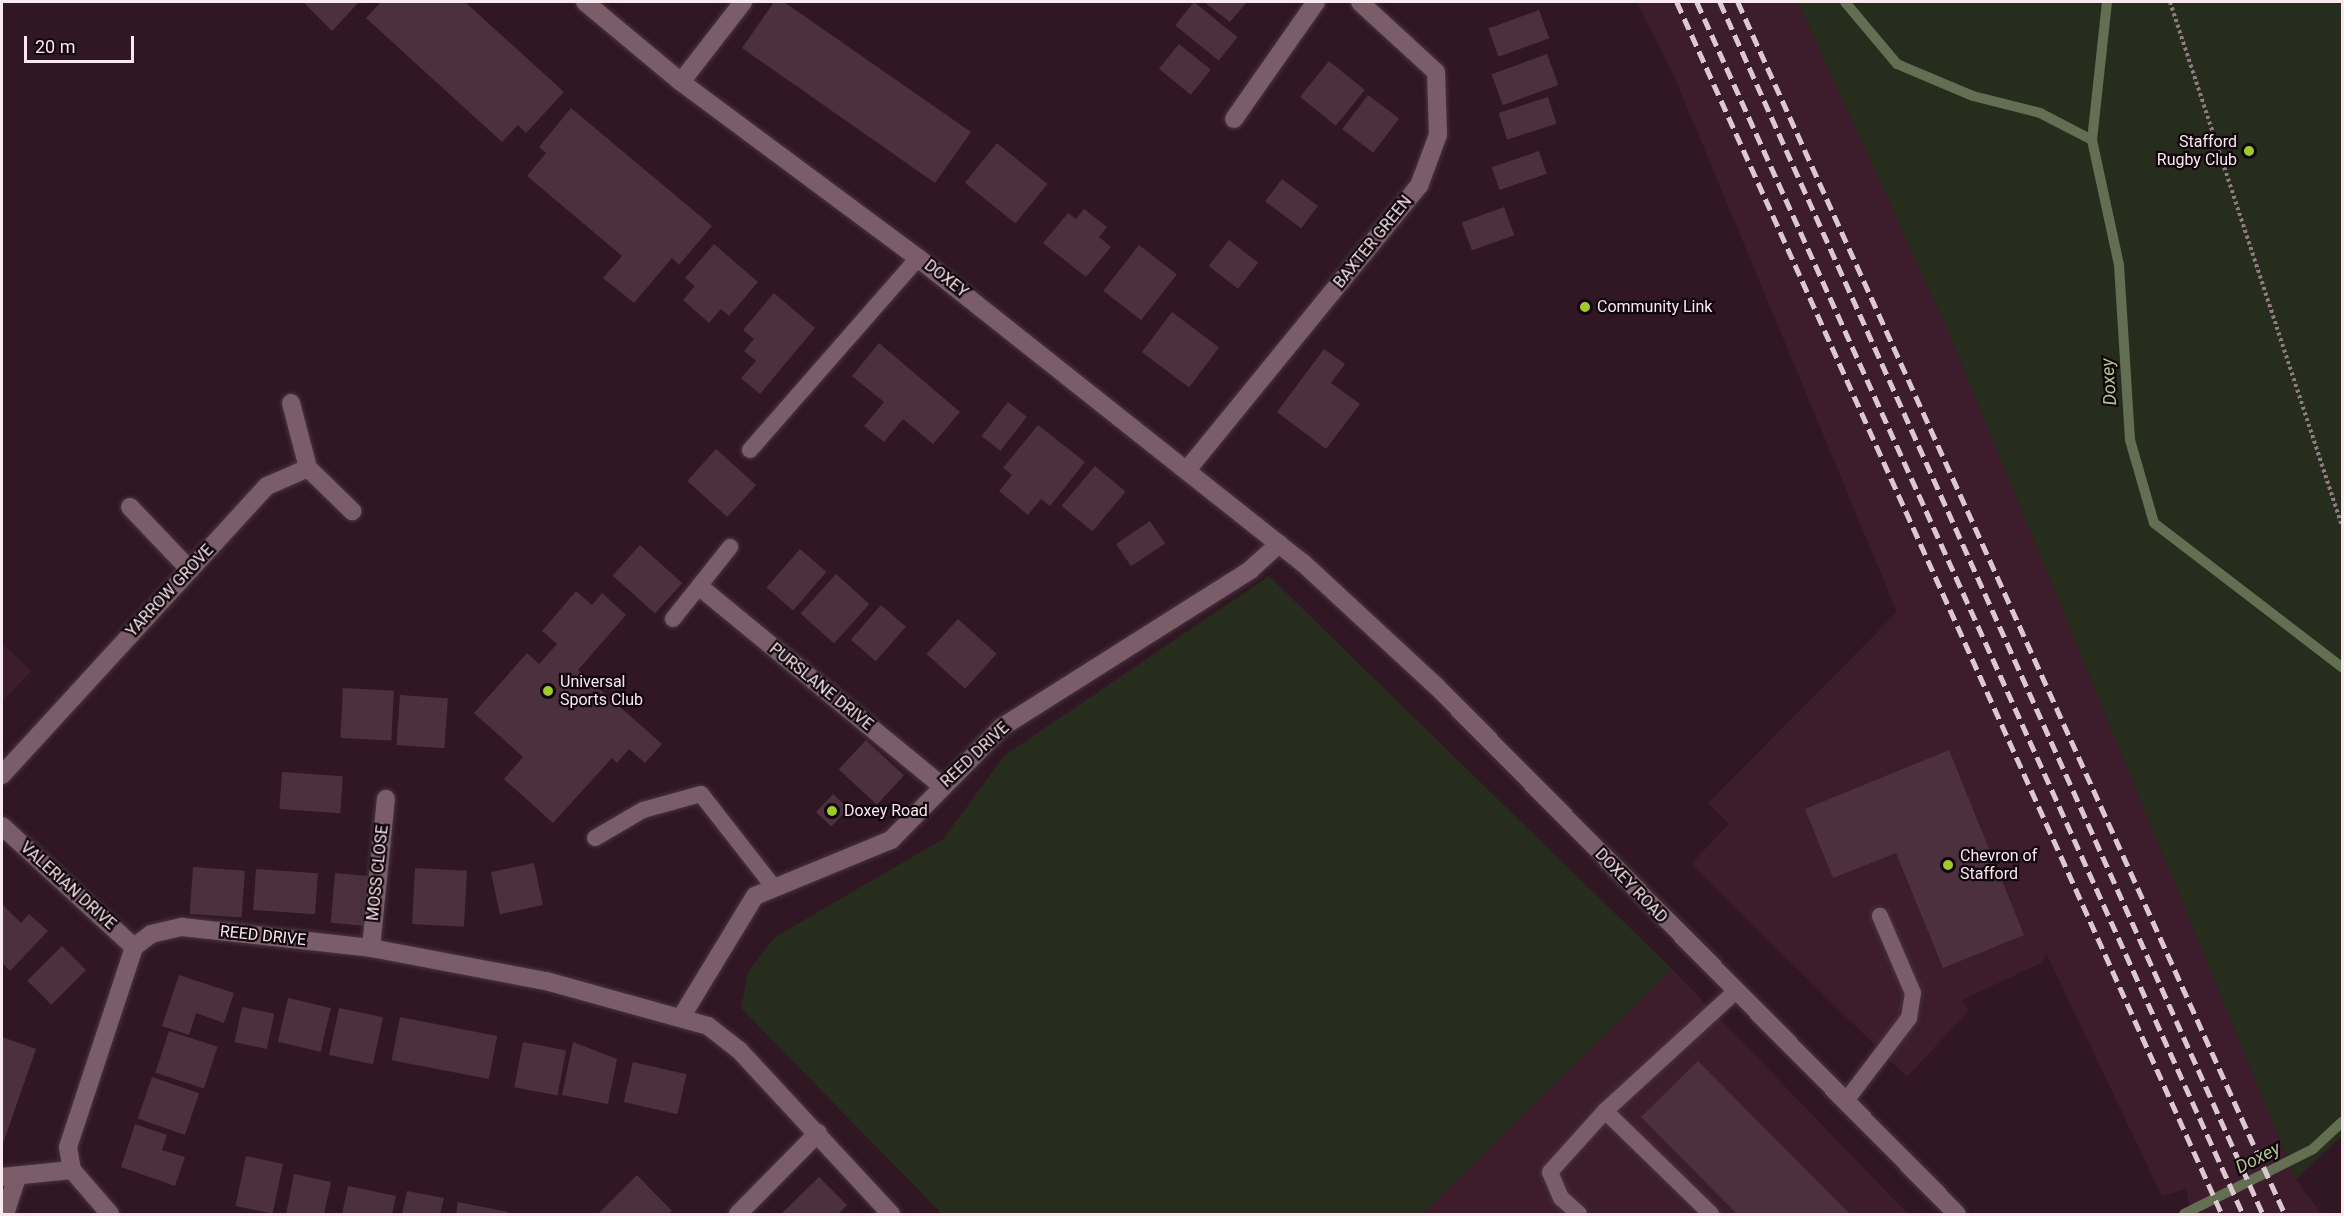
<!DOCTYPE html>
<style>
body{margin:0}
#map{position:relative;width:2344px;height:1216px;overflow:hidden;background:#301723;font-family:Roboto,sans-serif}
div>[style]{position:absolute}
.built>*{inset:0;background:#3d1d2c}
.green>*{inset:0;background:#272d1d}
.stream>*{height:10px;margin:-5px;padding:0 5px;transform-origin:5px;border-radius:5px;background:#646e52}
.building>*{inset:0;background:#4c303d;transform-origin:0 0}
.path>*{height:4px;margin-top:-2px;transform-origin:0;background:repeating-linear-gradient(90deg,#907b84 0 3px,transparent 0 6px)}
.roads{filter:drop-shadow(0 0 2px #48353e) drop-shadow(0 0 2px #48353e)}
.service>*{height:16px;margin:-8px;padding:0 8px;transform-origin:8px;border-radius:8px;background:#7b5d6a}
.minor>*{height:18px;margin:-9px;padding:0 9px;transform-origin:9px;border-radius:9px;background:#7b5d6a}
.tertiary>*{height:18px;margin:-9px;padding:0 9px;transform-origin:9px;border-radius:9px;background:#7b5d6a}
.rail>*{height:4.5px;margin-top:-2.25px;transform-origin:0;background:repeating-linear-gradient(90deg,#dcc9d0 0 12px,transparent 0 18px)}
.dots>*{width:16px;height:16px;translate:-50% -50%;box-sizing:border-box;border:3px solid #11060b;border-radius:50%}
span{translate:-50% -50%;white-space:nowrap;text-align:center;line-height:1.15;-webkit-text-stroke:4.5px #11060b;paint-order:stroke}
.poi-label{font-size:16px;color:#fae8ef}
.right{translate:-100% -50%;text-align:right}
.left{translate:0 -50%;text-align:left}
.street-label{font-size:16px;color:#fae8ef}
.water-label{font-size:18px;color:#b3c792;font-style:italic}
.frame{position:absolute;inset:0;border:3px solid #fae8ef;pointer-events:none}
.scale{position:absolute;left:24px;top:36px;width:110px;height:27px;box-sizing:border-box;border:3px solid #fae8ef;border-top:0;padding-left:8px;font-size:18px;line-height:21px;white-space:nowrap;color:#fae8ef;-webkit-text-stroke:4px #11060b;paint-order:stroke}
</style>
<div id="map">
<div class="built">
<i style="clip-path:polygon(1636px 2px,1798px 2px,1946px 326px,2296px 1179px,2322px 1214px,2191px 1214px,2186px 1189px,2162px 1196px,2047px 955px,2041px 963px,1962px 1000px,1969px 1010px,1907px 1077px,1691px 864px,1729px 824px,1708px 803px,1897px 612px,1672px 71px)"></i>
<i style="clip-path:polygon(2px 643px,31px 671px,2px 702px)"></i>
<i style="clip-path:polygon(1672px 969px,1908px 1214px,1422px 1214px)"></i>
</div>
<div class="green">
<i style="clip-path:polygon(1798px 2px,2342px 2px,2342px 1136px,2296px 1179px,1946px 326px)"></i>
<i style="clip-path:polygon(1269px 576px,1672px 969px,1422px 1214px,942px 1214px,741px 1008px,748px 972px,775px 937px,943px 839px,1005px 755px)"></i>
</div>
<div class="stream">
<i style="left:1845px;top:2px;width:81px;rotate:50deg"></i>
<i style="left:1897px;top:64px;width:82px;rotate:22.8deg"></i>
<i style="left:1973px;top:96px;width:69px;rotate:14.2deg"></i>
<i style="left:2040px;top:113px;width:59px;rotate:27.4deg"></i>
<i style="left:2107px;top:2px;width:139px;rotate:96.2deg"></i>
<i style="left:2092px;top:140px;width:128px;rotate:77.8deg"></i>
<i style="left:2119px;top:265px;width:175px;rotate:86.4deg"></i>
<i style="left:2130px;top:440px;width:86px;rotate:73.9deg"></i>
<i style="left:2154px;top:523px;width:237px;rotate:37.5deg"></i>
<i style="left:2184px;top:1214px;width:144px;rotate:-26.7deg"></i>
<i style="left:2313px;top:1149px;width:40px;rotate:-43deg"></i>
</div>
<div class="building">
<i style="clip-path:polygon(303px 2px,359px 2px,332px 31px)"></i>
<i style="clip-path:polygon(381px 2px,465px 2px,564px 92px,526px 133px,518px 125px,502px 142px,366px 18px)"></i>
<i style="clip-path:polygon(774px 2px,784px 2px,971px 132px,935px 183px,742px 48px)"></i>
<i style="left:1194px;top:2px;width:56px;height:30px;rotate:39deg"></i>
<i style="clip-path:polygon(1204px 2px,1247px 2px,1230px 22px)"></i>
<i style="left:1539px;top:10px;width:30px;height:54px;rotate:70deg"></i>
<i style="left:1179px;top:44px;width:41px;height:32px;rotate:39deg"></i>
<i style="left:1547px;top:54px;width:33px;height:59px;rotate:70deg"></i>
<i style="left:1329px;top:61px;width:46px;height:46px;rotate:39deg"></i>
<i style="left:1368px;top:95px;width:39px;height:43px;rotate:37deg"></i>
<i style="left:1548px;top:97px;width:28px;height:52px;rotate:72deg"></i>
<i style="clip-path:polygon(571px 108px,712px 226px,679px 265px,672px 258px,634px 303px,603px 278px,622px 256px,527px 176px,546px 153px,539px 147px)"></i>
<i style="left:997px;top:143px;width:65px;height:51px;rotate:39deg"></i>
<i style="left:1539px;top:151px;width:24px;height:50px;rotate:71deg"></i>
<i style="left:1282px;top:179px;width:45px;height:28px;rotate:37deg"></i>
<i style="left:1504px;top:207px;width:30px;height:45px;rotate:70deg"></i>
<i style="clip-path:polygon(1084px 209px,1107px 227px,1099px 237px,1111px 247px,1086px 277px,1043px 243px,1068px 213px,1076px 219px)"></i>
<i style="left:1229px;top:240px;width:37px;height:33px;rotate:38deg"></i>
<i style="clip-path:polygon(714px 244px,758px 282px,729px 316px,721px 309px,709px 323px,683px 300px,695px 286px,685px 278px)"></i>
<i style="left:1139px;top:245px;width:48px;height:58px;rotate:38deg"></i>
<i style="clip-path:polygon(774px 293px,815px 328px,760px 394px,741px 378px,756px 361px,744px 351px,754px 339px,743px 330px)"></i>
<i style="left:1172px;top:312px;width:59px;height:50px;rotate:37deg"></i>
<i style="clip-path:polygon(879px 343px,960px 412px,933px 444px,903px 419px,884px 442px,864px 426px,884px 402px,852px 376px)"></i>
<i style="clip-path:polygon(1324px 349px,1345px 364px,1331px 383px,1360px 404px,1326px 449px,1277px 412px)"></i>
<i style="left:1008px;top:402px;width:24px;height:43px;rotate:38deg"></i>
<i style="clip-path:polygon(1038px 425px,1085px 462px,1050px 506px,1041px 499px,1028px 515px,999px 491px,1012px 475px,1003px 468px)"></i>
<i style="left:716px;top:449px;width:54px;height:43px;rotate:42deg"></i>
<i style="left:1095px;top:466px;width:40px;height:52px;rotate:40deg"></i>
<i style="left:1150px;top:521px;width:27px;height:41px;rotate:56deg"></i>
<i style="left:640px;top:545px;width:57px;height:41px;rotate:42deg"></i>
<i style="left:800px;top:549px;width:35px;height:51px;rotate:41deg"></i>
<i style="left:836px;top:574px;width:45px;height:53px;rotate:42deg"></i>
<i style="clip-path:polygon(576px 591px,592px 605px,602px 593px,626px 615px,578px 670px,662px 744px,645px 763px,629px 749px,617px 763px,612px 758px,553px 823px,504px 779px,523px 757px,474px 713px,527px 653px,539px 664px,557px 644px,542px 631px)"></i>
<i style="left:881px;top:605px;width:33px;height:46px;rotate:41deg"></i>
<i style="left:958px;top:619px;width:52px;height:47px;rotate:42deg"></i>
<i style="left:343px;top:688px;width:51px;height:50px;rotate:3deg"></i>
<i style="left:400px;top:695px;width:48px;height:50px;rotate:4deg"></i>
<i style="left:866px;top:740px;width:52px;height:40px;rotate:43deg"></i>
<i style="clip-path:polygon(1949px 750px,2024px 935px,1943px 968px,1896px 853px,1833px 878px,1805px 809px)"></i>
<i style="left:282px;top:772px;width:61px;height:37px;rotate:4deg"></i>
<i style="left:833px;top:794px;width:21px;height:25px;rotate:43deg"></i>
<i style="left:534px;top:863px;width:43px;height:44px;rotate:78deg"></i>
<i style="left:193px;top:867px;width:52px;height:47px;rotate:4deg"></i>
<i style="left:415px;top:868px;width:52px;height:56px;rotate:3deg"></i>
<i style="left:256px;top:869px;width:62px;height:41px;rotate:4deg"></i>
<i style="left:335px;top:873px;width:34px;height:50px;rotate:5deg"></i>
<i style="clip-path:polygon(3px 905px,21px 923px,29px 914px,48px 931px,10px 971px,2px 963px)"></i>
<i style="left:62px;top:946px;width:34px;height:49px;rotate:45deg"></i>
<i style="clip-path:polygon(179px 975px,234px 993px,224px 1023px,196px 1013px,189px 1035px,162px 1026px)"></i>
<i style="left:288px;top:998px;width:44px;height:45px;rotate:13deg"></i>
<i style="left:242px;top:1007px;width:33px;height:36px;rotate:12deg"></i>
<i style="left:339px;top:1008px;width:45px;height:48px;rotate:12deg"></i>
<i style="left:400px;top:1017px;width:99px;height:44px;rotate:11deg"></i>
<i style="left:169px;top:1031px;width:51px;height:44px;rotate:18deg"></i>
<i style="clip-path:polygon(2px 1037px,36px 1049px,2px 1146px)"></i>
<i style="left:523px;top:1042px;width:44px;height:46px;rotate:11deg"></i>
<i style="clip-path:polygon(573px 1042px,617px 1059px,608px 1104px,562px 1095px)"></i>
<i style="clip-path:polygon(1698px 1061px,1850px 1214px,1737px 1214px,1641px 1117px)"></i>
<i style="left:633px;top:1062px;width:55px;height:41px;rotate:13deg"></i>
<i style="left:152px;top:1077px;width:50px;height:44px;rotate:19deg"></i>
<i style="clip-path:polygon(135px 1124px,167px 1135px,162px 1150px,185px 1157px,175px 1186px,121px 1167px)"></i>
<i style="left:246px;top:1156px;width:38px;height:51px;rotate:12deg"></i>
<i style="clip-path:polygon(294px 1174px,331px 1182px,324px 1214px,286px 1214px)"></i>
<i style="clip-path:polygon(637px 1175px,672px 1211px,668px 1214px,598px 1214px)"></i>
<i style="clip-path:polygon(819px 1177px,847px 1205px,838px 1214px,781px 1214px)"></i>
<i style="clip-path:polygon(348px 1186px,396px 1196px,392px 1214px,342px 1214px)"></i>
<i style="clip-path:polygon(407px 1191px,444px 1198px,440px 1214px,402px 1214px)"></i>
<i style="clip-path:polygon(458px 1202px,508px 1212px,507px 1214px,456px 1214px)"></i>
</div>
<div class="path">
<i style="left:2170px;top:2px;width:552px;rotate:71.83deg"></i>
</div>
<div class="roads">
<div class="service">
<i style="left:750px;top:450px;width:255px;rotate:-48.8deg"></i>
<i style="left:673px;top:619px;width:92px;rotate:-51.6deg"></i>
<i style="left:595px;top:838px;width:56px;rotate:-30.3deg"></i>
<i style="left:643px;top:810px;width:60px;rotate:-15.4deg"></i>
<i style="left:701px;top:794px;width:115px;rotate:52deg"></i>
<i style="left:1845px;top:1102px;width:106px;rotate:-52.7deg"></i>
<i style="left:1909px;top:1018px;width:25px;rotate:-81deg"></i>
<i style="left:1913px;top:993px;width:84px;rotate:-113.2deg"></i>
<i style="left:1579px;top:1214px;width:24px;rotate:-138deg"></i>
<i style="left:1561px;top:1198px;width:28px;rotate:-113deg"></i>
<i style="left:1550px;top:1172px;width:82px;rotate:-48deg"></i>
<i style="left:1711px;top:1214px;width:148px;rotate:-135.8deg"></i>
<i style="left:1605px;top:1111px;width:176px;rotate:-42.5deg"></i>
</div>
<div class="minor">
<i style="left:681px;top:82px;width:101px;rotate:-52.2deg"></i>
<i style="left:1234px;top:119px;width:143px;rotate:-55deg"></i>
<i style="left:291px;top:403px;width:67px;rotate:75.3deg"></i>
<i style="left:1187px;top:470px;width:367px;rotate:-50.8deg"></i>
<i style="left:1419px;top:186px;width:54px;rotate:-69.6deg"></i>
<i style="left:1438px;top:135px;width:63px;rotate:-91.8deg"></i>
<i style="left:1436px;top:72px;width:103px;rotate:-137.4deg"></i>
<i style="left:130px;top:507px;width:87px;rotate:46.4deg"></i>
<i style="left:701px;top:588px;width:312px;rotate:39.4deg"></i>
<i style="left:2px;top:775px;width:392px;rotate:-47.5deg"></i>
<i style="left:267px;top:486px;width:45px;rotate:-23.7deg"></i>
<i style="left:308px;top:468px;width:62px;rotate:44.3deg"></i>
<i style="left:2px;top:826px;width:179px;rotate:42.5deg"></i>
<i style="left:371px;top:948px;width:150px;rotate:-84.3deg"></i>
<i style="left:682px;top:1016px;width:140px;rotate:-58.7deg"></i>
<i style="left:755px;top:896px;width:147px;rotate:-22.4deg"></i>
<i style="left:891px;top:840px;width:158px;rotate:-45.5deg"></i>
<i style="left:1002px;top:727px;width:294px;rotate:-32.3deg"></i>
<i style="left:1250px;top:570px;width:39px;rotate:-42deg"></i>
<i style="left:2px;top:1177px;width:70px;rotate:-5.7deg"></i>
<i style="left:5px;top:1214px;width:39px;rotate:-72deg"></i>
<i style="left:110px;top:1214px;width:58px;rotate:-130.8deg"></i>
<i style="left:72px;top:1170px;width:23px;rotate:-100deg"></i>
<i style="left:68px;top:1147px;width:211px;rotate:-71.7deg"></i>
<i style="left:134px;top:947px;width:21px;rotate:-37deg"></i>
<i style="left:151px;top:934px;width:32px;rotate:-13deg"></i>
<i style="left:182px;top:927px;width:190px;rotate:6.3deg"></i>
<i style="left:371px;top:948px;width:178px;rotate:10.7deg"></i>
<i style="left:546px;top:981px;width:168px;rotate:15.5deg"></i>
<i style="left:708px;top:1026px;width:39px;rotate:38deg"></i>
<i style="left:739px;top:1050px;width:224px;rotate:47.2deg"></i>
<i style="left:738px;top:1214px;width:114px;rotate:-45.4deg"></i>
</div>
<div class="tertiary">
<i style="left:585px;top:2px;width:125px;rotate:39.8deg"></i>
<i style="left:681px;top:82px;width:295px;rotate:36.6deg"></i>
<i style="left:918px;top:258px;width:490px;rotate:38.4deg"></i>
<i style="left:1302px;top:562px;width:184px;rotate:42.8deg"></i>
<i style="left:1437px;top:687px;width:740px;rotate:45.38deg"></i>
</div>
</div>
<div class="rail">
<i style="left:1677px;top:2px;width:1329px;rotate:65.79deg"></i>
<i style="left:1697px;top:2px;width:1329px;rotate:65.75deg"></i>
<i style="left:1720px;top:2px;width:1328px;rotate:65.87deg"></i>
<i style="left:1738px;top:2px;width:1330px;rotate:65.71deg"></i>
</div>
<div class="dots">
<i style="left:2249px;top:151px;background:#9fca2e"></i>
<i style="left:1585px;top:307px;background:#9fca2e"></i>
<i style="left:548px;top:691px;background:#9fca2e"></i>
<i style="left:832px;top:811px;background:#9fca2e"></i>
<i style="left:1948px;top:865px;background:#9fca2e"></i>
</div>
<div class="poi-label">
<span class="right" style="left:2237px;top:151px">Stafford<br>Rugby Club</span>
<span class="left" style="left:1597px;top:307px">Community Link</span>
<span class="left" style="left:560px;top:691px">Universal<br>Sports Club</span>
<span class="left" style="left:844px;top:811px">Doxey Road</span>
<span class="left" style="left:1960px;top:865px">Chevron of<br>Stafford</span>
</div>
<div class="street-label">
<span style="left:1373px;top:242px;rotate:-51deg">BAXTER GREEN</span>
<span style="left:946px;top:279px;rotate:38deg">DOXEY</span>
<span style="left:170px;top:591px;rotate:-47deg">YARROW GROVE</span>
<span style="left:821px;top:687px;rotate:39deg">PURSLANE DRIVE</span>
<span style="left:975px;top:755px;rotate:-43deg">REED DRIVE</span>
<span style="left:378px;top:873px;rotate:-84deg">MOSS CLOSE</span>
<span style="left:68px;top:886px;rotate:42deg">VALERIAN DRIVE</span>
<span style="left:1631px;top:886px;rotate:46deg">DOXEY ROAD</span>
<span style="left:263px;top:936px;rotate:6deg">REED DRIVE</span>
</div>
<div class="water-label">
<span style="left:2109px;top:382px;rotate:-94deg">Doxey</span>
<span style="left:2258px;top:1158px;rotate:-27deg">Doxey</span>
</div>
<div class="frame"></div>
<div class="scale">20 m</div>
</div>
